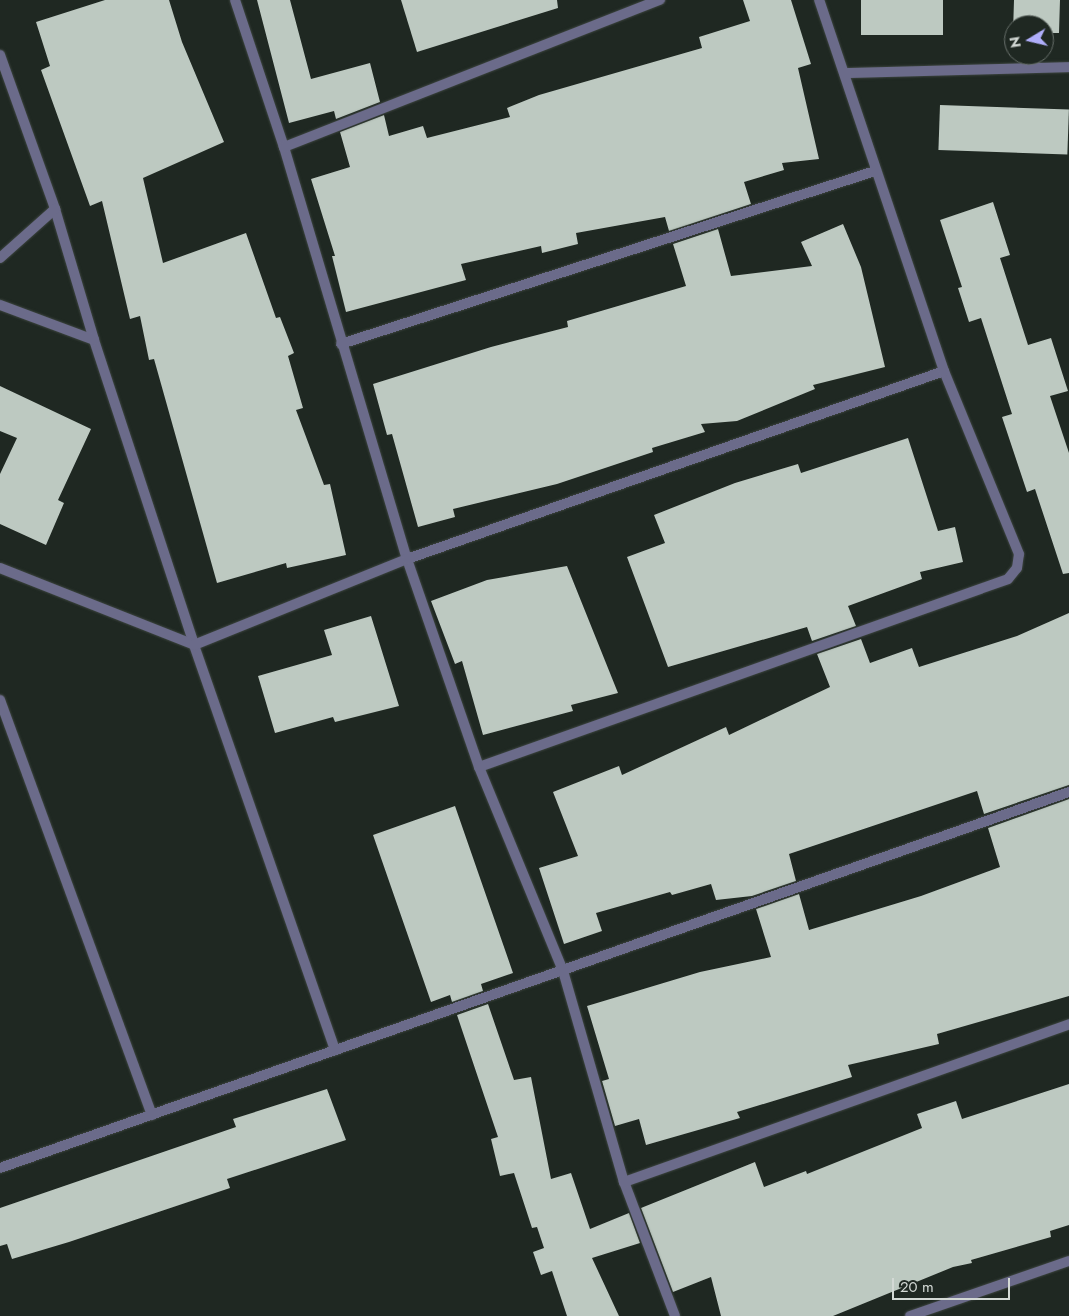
<!DOCTYPE html>
<style>
body{margin:0}
#map{position:relative;width:1069px;height:1316px;overflow:hidden;background:#1f2822;font-family:Jost,sans-serif}
div>[style]{position:absolute}
.building>*{inset:0;background:#bdc9c1;transform-origin:0 0}
.roads{filter:drop-shadow(0 0 1px #3c443f) drop-shadow(0 0 1px #3c443f)}
.minor>*{height:10px;margin:-5px;padding:0 5px;transform-origin:5px;border-radius:5px;background:#6b6b8a}
span{translate:-50% -50%;white-space:nowrap;text-align:center;line-height:1.15;-webkit-text-stroke:5px #1f2822;paint-order:stroke}
.north{position:absolute;left:1004px;top:15px;width:50px;height:50px;box-sizing:border-box;background:#1f2822;border:1px solid #676f6a;border-radius:50%;rotate:261deg;font-size:14px;font-weight:700;line-height:20px;text-align:center;color:#d3d9d5}
.north::after{content:'';display:block;margin:auto;width:18px;height:22px;background:#afaefa;clip-path:polygon(50% 0,100% 100%,50% 72%,0 100%)}
.scale{position:absolute;left:892px;top:1278px;width:118px;height:22px;box-sizing:border-box;border:2px solid #d3d9d5;border-top:0;padding-left:6px;font-size:15px;line-height:18px;white-space:nowrap;color:#d3d9d5;-webkit-text-stroke:4px #1f2822;paint-order:stroke}
</style>
<div id="map">
<div class="building">
<i style="clip-path:polygon(105px 0,169px 0,182px 42px,224px 142px,143px 178px,163px 263px,246px 233px,276px 318px,280px 317px,294px 353px,288px 356px,303px 408px,296px 410px,324px 485px,330px 484px,346px 555px,287px 568px,286px 563px,217px 583px,154px 359px,149px 360px,140px 316px,130px 319px,102px 201px,90px 206px,41px 70px,50px 66px,36px 22px)"></i>
<i style="clip-path:polygon(257px 0,290px 0,311px 79px,370px 63px,380px 102px,336px 119px,334px 111px,289px 123px)"></i>
<i style="clip-path:polygon(401px 0,557px 0,558px 8px,417px 52px)"></i>
<i style="clip-path:polygon(743px 0,791px 0,811px 64px,798px 68px,819px 159px,782px 163px,784px 170px,744px 182px,751px 204px,669px 231px,665px 217px,576px 233px,578px 244px,542px 253px,541px 246px,461px 264px,466px 280px,346px 312px,332px 256px,335px 256px,311px 179px,350px 167px,340px 132px,384px 115px,389px 136px,423px 126px,427px 138px,510px 117px,507px 108px,539px 95px,702px 48px,699px 37px,750px 21px)"></i>
<i style="left:861px;top:0;width:82px;height:35px"></i>
<i style="clip-path:polygon(1014px 0,1060px 0,1059px 33px,1044px 33px,1044px 25px,1014px 25px,1013px 32px)"></i>
<i style="left:940px;top:105px;width:129px;height:45px;rotate:2deg"></i>
<i style="clip-path:polygon(993px 202px,1010px 255px,1000px 258px,1028px 345px,1051px 338px,1068px 391px,1050px 396px,1069px 453px,1069px 573px,1063px 574px,1035px 489px,1027px 492px,1002px 417px,1012px 414px,981px 318px,969px 322px,958px 288px,962px 287px,940px 220px)"></i>
<i style="clip-path:polygon(843px 224px,861px 267px,885px 367px,813px 385px,815px 389px,737px 421px,701px 424px,705px 432px,652px 448px,653px 452px,557px 484px,453px 509px,455px 517px,418px 527px,392px 434px,387px 435px,373px 384px,491px 347px,568px 327px,567px 321px,686px 286px,673px 244px,718px 229px,731px 276px,812px 266px,801px 242px)"></i>
<i style="clip-path:polygon(0 386px,91px 429px,58px 500px,64px 503px,46px 545px,0 524px,0 474px,17px 438px,0 431px)"></i>
<i style="clip-path:polygon(908px 438px,938px 531px,955px 527px,963px 562px,920px 572px,922px 579px,848px 606px,856px 626px,812px 641px,807px 627px,668px 667px,627px 557px,665px 543px,654px 515px,735px 483px,798px 464px,801px 473px)"></i>
<i style="clip-path:polygon(567px 566px,618px 693px,571px 705px,573px 711px,483px 735px,462px 661px,455px 664px,431px 601px,487px 580px)"></i>
<i style="clip-path:polygon(1069px 613px,1069px 785px,984px 814px,977px 791px,789px 854px,796px 881px,752px 896px,716px 900px,711px 884px,672px 895px,670px 892px,596px 913px,602px 931px,564px 944px,539px 868px,578px 856px,553px 792px,619px 766px,622px 775px,726px 727px,729px 735px,830px 687px,817px 654px,861px 639px,870px 663px,912px 648px,919px 667px,1017px 636px)"></i>
<i style="clip-path:polygon(371px 616px,399px 706px,335px 722px,333px 717px,275px 733px,258px 676px,332px 655px,324px 630px)"></i>
<i style="clip-path:polygon(1069px 799px,1069px 996px,937px 1034px,939px 1044px,848px 1065px,852px 1077px,737px 1112px,740px 1118px,646px 1145px,639px 1119px,615px 1126px,602px 1081px,609px 1079px,587px 1006px,700px 972px,771px 957px,756px 909px,799px 894px,809px 930px,921px 896px,1000px 867px,988px 828px)"></i>
<i style="clip-path:polygon(455px 806px,513px 973px,481px 984px,483px 991px,452px 1002px,450px 995px,431px 1002px,373px 835px)"></i>
<i style="clip-path:polygon(488px 1004px,514px 1080px,531px 1077px,551px 1179px,571px 1173px,590px 1229px,629px 1213px,640px 1243px,592px 1258px,619px 1316px,567px 1316px,552px 1271px,541px 1275px,533px 1252px,544px 1248px,537px 1227px,532px 1228px,514px 1173px,500px 1176px,491px 1139px,498px 1137px,457px 1015px)"></i>
<i style="clip-path:polygon(1069px 1084px,1069px 1225px,1050px 1231px,1051px 1237px,971px 1260px,972px 1263px,953px 1267px,833px 1316px,721px 1316px,711px 1277px,673px 1292px,641px 1208px,755px 1162px,764px 1187px,806px 1171px,807px 1174px,922px 1128px,917px 1114px,956px 1101px,962px 1119px)"></i>
<i style="clip-path:polygon(327px 1089px,346px 1140px,227px 1179px,230px 1188px,69px 1242px,12px 1259px,7px 1244px,0 1246px,0 1208px,236px 1127px,233px 1119px)"></i>
</div>
<div class="roads">
<div class="minor">
<i style="left:235px;top:0;width:155px;rotate:71.6deg"></i>
<i style="left:284px;top:147px;width:430px;rotate:73.4deg"></i>
<i style="left:407px;top:559px;width:220px;rotate:70.9deg"></i>
<i style="left:479px;top:767px;width:221px;rotate:67.6deg"></i>
<i style="left:563px;top:971px;width:220px;rotate:73.9deg"></i>
<i style="left:0;top:55px;width:164px;rotate:70.3deg"></i>
<i style="left:55px;top:209px;width:137px;rotate:73.4deg"></i>
<i style="left:94px;top:340px;width:321px;rotate:71.8deg"></i>
<i style="left:194px;top:645px;width:429px;rotate:70.8deg"></i>
<i style="left:845px;top:73px;width:224px;rotate:-1.5deg"></i>
<i style="left:284px;top:147px;width:404px;rotate:-21.4deg"></i>
<i style="left:0;top:258px;width:74px;rotate:-41.7deg"></i>
<i style="left:0;top:305px;width:100px;rotate:20.4deg"></i>
<i style="left:341px;top:344px;width:561px;rotate:-17.95deg"></i>
<i style="left:0;top:568px;width:209px;rotate:21.6deg"></i>
<i style="left:194px;top:645px;width:230px;rotate:-22deg"></i>
<i style="left:407px;top:559px;width:569px;rotate:-19.29deg"></i>
<i style="left:0;top:700px;width:442px;rotate:69.9deg"></i>
<i style="left:479px;top:767px;width:561px;rotate:-19.56deg"></i>
<i style="left:1008px;top:579px;width:14px;rotate:-51deg"></i>
<i style="left:1017px;top:568px;width:14px;rotate:-82deg"></i>
<i style="left:1019px;top:554px;width:198px;rotate:-112.3deg"></i>
<i style="left:944px;top:371px;width:391px;rotate:-108.6deg"></i>
<i style="left:0;top:1168px;width:1133px;rotate:-19.38deg"></i>
<i style="left:675px;top:1316px;width:143px;rotate:-110.8deg"></i>
<i style="left:624px;top:1182px;width:472px;rotate:-19.5deg"></i>
<i style="left:910px;top:1316px;width:168px;rotate:-19.1deg"></i>
</div>
</div>
<div class="north">N</div>
<div class="scale">20 m</div>
</div>
